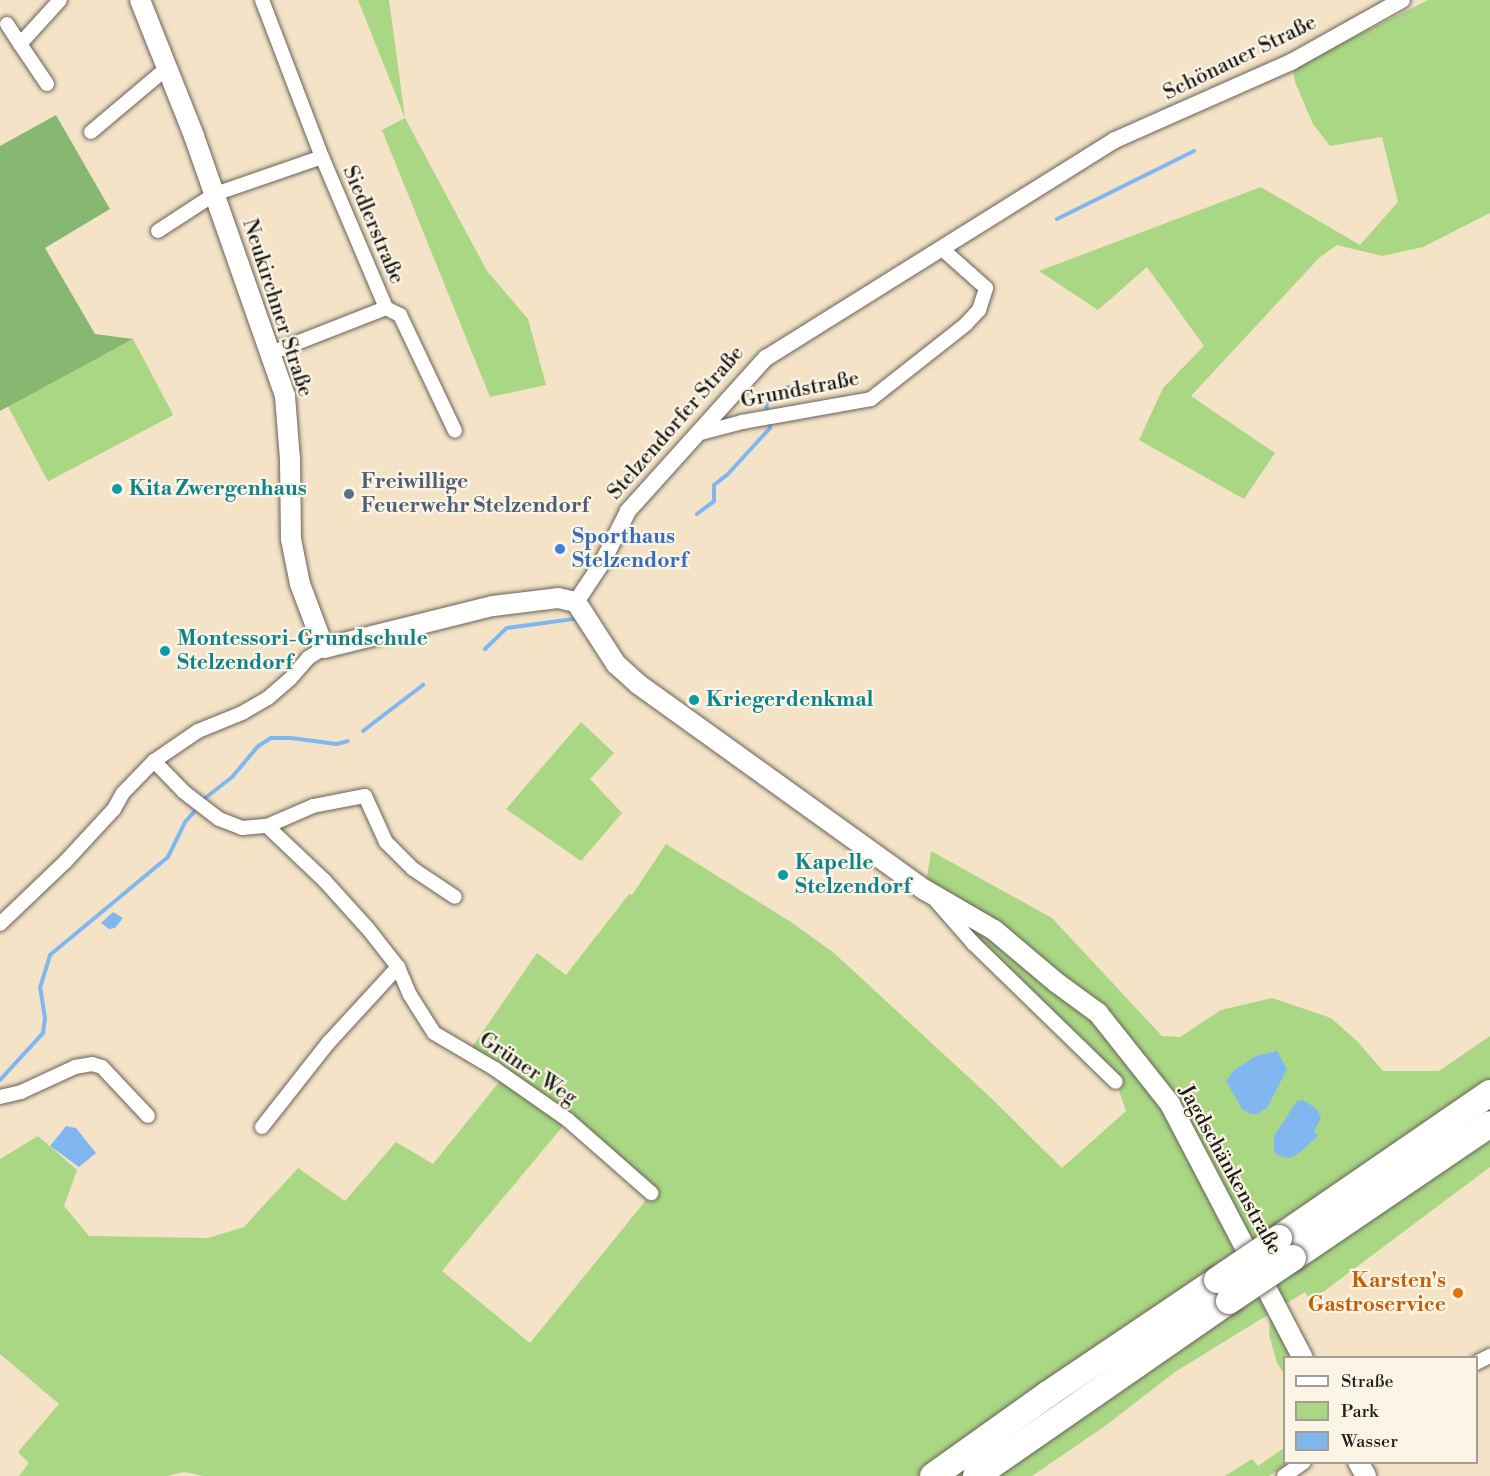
<!DOCTYPE html>
<meta charset="utf-8">
<style>
body{margin:0}
#map{position:relative;width:1490px;height:1476px;overflow:hidden;background:#f4e3c7;font-family:"Libre Bodoni",serif}
div>[style]{position:absolute}
.green>*{inset:0;background:#aad784;transform-origin:0 0}
.forest>*{inset:0;background:#87b872}
.water>*{inset:0;background:#80b7f0}
.stream>*{height:4px;margin:-2px;padding:0 2px;transform-origin:2px;border-radius:2px;background:#80b7f0}
.roads{filter:drop-shadow(0 0 2px #686258) drop-shadow(0 0 2px #686258)}
.minor>*{height:14px;margin:-7px;padding:0 7px;transform-origin:7px;border-radius:7px;background:#fff}
.tertiary>*{height:16px;margin:-8px;padding:0 8px;transform-origin:8px;border-radius:8px;background:#fff}
.secondary>*{height:20px;margin:-10px;padding:0 10px;transform-origin:10px;border-radius:10px;background:#fff}
.motorway>*{height:26px;margin:-13px;padding:0 13px;transform-origin:13px;border-radius:13px;background:#fff}
.bridges{filter:drop-shadow(0 0 2px #686258) drop-shadow(0 0 2px #686258)}
.motorway-bridge>*{height:26px;margin:-13px;padding:0 13px;transform-origin:13px;border-radius:13px;background:#fff}
.dots>*{width:16px;height:16px;translate:-50% -50%;box-sizing:border-box;border:3px solid #fcf5e5;border-radius:50%}
span{translate:-50% -50%;white-space:nowrap;text-align:center;line-height:1.15;-webkit-text-stroke:4.5px #fcf5e5;paint-order:stroke}
.street-label{font-size:21px;color:#1c1c1c}
.service-label{font-size:21px;color:#4e5e75;font-weight:700}
.left{translate:0 -50%;text-align:left}
.culture-label{font-size:21px;color:#0d838f;font-weight:700}
.shop-label{font-size:21px;color:#366cbe;font-weight:700}
.food-label{font-size:21px;color:#c56008;font-weight:700}
.right{translate:-100% -50%;text-align:right}
.legend{position:absolute;left:1283px;top:1356px;width:195px;height:108px;box-sizing:border-box;background:#fcf5e5;border:2px solid #a29e95;margin:0;padding:8px 10px;list-style:none;font-size:18px;color:#1c1c1c}
.legend li{display:flex;align-items:center;gap:12px;height:30px}
.legend b{width:30px;border:2px solid #a29e95}
</style>
<div id="map">
<div class="green">
<i style="clip-path:polygon(358px 0,389px 0,405px 118px,487px 271px,528px 319px,546px 385px,490px 397px,382px 130px,405px 118px)"></i>
<i style="clip-path:polygon(1428px 0,1490px 0,1490px 213px,1423px 247px,1382px 256px,1337px 245px,1319px 258px,1191px 396px,1275px 453px,1244px 499px,1139px 440px,1163px 388px,1204px 346px,1147px 267px,1098px 310px,1039px 271px,1261px 187px,1360px 245px,1398px 202px,1382px 137px,1330px 146px,1313px 124px,1295px 82px,1292px 68px)"></i>
<i style="left:133px;top:339px;width:86px;height:142px;rotate:62deg"></i>
<i style="clip-path:polygon(581px 722px,614px 753px,590px 779px,622px 813px,581px 861px,506px 809px)"></i>
<i style="clip-path:polygon(evenodd,666px 844px,791px 922px,834px 953px,990px 1097px,1062px 1168px,1126px 1111px,1116px 1082px,925px 890px,931px 851px,1052px 918px,1162px 1036px,1180px 1037px,1221px 1010px,1272px 998px,1331px 1018px,1357px 1041px,1383px 1071px,1439px 1071px,1490px 1036px,1490px 1167px,1311px 1301px,1305px 1292px,1175px 1372px,1105px 1426px,1032px 1476px,204px 1476px,184px 1472px,167px 1476px,19px 1476px,29px 1463px,18px 1452px,59px 1404px,0 1354px,0 1159px,38px 1136px,77px 1170px,64px 1206px,89px 1236px,208px 1238px,244px 1227px,298px 1168px,345px 1201px,396px 1142px,433px 1164px,504px 1076px,468px 1053px,537px 953px,566px 975px,629px 894px,632px 895px,666px 844px,568px 1120px,651px 1194px,530px 1343px,442px 1271px,568px 1120px)"></i>
<i style="clip-path:polygon(1270px 1317px,1293px 1357px,1284px 1358px,1284px 1374px,1277px 1363px,1269px 1335px)"></i>
<i style="clip-path:polygon(1284px 1448px,1284px 1462px,1289px 1463px,1269px 1476px,1225px 1476px,1252px 1459px,1258px 1466px)"></i>
</div>
<div class="forest">
<i style="clip-path:polygon(56px 115px,110px 209px,45px 248px,95px 334px,133px 339px,0 411px,0 146px)"></i>
</div>
<div class="water">
<i style="clip-path:polygon(113px 912px,123px 918px,115px 928px,109px 929px,101px 923px)"></i>
<i style="clip-path:polygon(1277px 1051px,1287px 1069px,1267px 1108px,1257px 1114px,1251px 1114px,1242px 1109px,1226px 1081px,1234px 1070px,1256px 1056px)"></i>
<i style="clip-path:polygon(1303px 1100px,1317px 1109px,1321px 1118px,1314px 1131px,1318px 1136px,1299px 1153px,1290px 1158px,1282px 1157px,1274px 1152px,1274px 1136px,1297px 1101px)"></i>
<i style="clip-path:polygon(66px 1126px,76px 1128px,96px 1153px,79px 1167px,50px 1146px)"></i>
</div>
<div class="stream">
<i style="left:1057px;top:219px;width:153px;rotate:-26.4deg"></i>
<i style="left:768px;top:414px;width:10px;rotate:-101deg"></i>
<i style="left:766px;top:404px;width:28px;rotate:-38deg"></i>
<i style="left:697px;top:514px;width:21px;rotate:-37deg"></i>
<i style="left:714px;top:501px;width:16px;rotate:-90deg"></i>
<i style="left:714px;top:485px;width:16px;rotate:-38deg"></i>
<i style="left:727px;top:475px;width:64px;rotate:-47.5deg"></i>
<i style="left:770px;top:428px;width:7px;rotate:-98deg"></i>
<i style="left:485px;top:649px;width:30px;rotate:-44deg"></i>
<i style="left:507px;top:628px;width:68px;rotate:-7.7deg"></i>
<i style="left:363px;top:731px;width:76px;rotate:-37.5deg"></i>
<i style="left:204px;top:799px;width:37px;rotate:-38deg"></i>
<i style="left:233px;top:776px;width:38px;rotate:-50deg"></i>
<i style="left:257px;top:747px;width:17px;rotate:-33deg"></i>
<i style="left:271px;top:738px;width:20px"></i>
<i style="left:291px;top:738px;width:46px;rotate:7.4deg"></i>
<i style="left:337px;top:744px;width:11px;rotate:-15deg"></i>
<i style="left:0;top:1080px;width:64px;rotate:-47.5deg"></i>
<i style="left:43px;top:1033px;width:15px;rotate:-82deg"></i>
<i style="left:45px;top:1018px;width:30px;rotate:-99deg"></i>
<i style="left:40px;top:988px;width:34px;rotate:-73deg"></i>
<i style="left:50px;top:955px;width:153px;rotate:-39.7deg"></i>
<i style="left:168px;top:857px;width:39px;rotate:-64deg"></i>
<i style="left:185px;top:822px;width:15px;rotate:-48deg"></i>
</div>
<div class="roads">
<div class="minor">
<i style="left:262px;top:0;width:168px;rotate:69.1deg"></i>
<i style="left:322px;top:157px;width:164px;rotate:67deg"></i>
<i style="left:7px;top:24px;width:24px;rotate:57deg"></i>
<i style="left:47px;top:84px;width:48px;rotate:-124deg"></i>
<i style="left:20px;top:44px;width:59px;rotate:-47.7deg"></i>
<i style="left:91px;top:132px;width:99px;rotate:-40.1deg"></i>
<i style="left:158px;top:231px;width:68px;rotate:-33deg"></i>
<i style="left:215px;top:194px;width:113px;rotate:-19.1deg"></i>
<i style="left:271px;top:353px;width:123px;rotate:-21.4deg"></i>
<i style="left:386px;top:308px;width:16px;rotate:27deg"></i>
<i style="left:400px;top:315px;width:128px;rotate:64.6deg"></i>
<i style="left:697px;top:434px;width:47px;rotate:-14.9deg"></i>
<i style="left:742px;top:422px;width:131px;rotate:-10.1deg"></i>
<i style="left:871px;top:399px;width:120px;rotate:-38.2deg"></i>
<i style="left:965px;top:325px;width:21px;rotate:-47deg"></i>
<i style="left:979px;top:310px;width:23px;rotate:-72deg"></i>
<i style="left:986px;top:288px;width:59px;rotate:-138.4deg"></i>
<i style="left:154px;top:761px;width:43px;rotate:45.9deg"></i>
<i style="left:184px;top:792px;width:44px;rotate:37.6deg"></i>
<i style="left:219px;top:819px;width:25px;rotate:21deg"></i>
<i style="left:242px;top:828px;width:25px;rotate:-5deg"></i>
<i style="left:267px;top:826px;width:79px;rotate:43.5deg"></i>
<i style="left:324px;top:880px;width:67px;rotate:48deg"></i>
<i style="left:369px;top:930px;width:47px;rotate:51.9deg"></i>
<i style="left:398px;top:967px;width:30px;rotate:67deg"></i>
<i style="left:410px;top:995px;width:45px;rotate:57.7deg"></i>
<i style="left:434px;top:1033px;width:71px;rotate:30.5deg"></i>
<i style="left:495px;top:1069px;width:89px;rotate:34.9deg"></i>
<i style="left:568px;top:1120px;width:111px;rotate:41.3deg"></i>
<i style="left:267px;top:826px;width:50px;rotate:-23.5deg"></i>
<i style="left:313px;top:806px;width:53px;rotate:-10.9deg"></i>
<i style="left:365px;top:796px;width:51px;rotate:65.5deg"></i>
<i style="left:386px;top:842px;width:38px;rotate:45deg"></i>
<i style="left:413px;top:869px;width:50px;rotate:33.7deg"></i>
<i style="left:937px;top:902px;width:55px;rotate:48.7deg"></i>
<i style="left:973px;top:943px;width:199px;rotate:44.2deg"></i>
<i style="left:0;top:924px;width:91px;rotate:-43.7deg"></i>
<i style="left:66px;top:861px;width:71px;rotate:-47.3deg"></i>
<i style="left:114px;top:809px;width:18px;rotate:-61deg"></i>
<i style="left:123px;top:793px;width:45px;rotate:-45.9deg"></i>
<i style="left:154px;top:761px;width:53px;rotate:-34.3deg"></i>
<i style="left:198px;top:731px;width:48px;rotate:-22.2deg"></i>
<i style="left:242px;top:713px;width:30px;rotate:-30deg"></i>
<i style="left:268px;top:698px;width:29px;rotate:-41deg"></i>
<i style="left:290px;top:679px;width:28px;rotate:-49deg"></i>
<i style="left:308px;top:658px;width:19px;rotate:-32deg"></i>
<i style="left:0;top:1097px;width:22px;rotate:-13deg"></i>
<i style="left:21px;top:1092px;width:60px;rotate:-24.8deg"></i>
<i style="left:75px;top:1067px;width:17px;rotate:-10deg"></i>
<i style="left:92px;top:1064px;width:10px;rotate:17deg"></i>
<i style="left:102px;top:1067px;width:67px;rotate:46.8deg"></i>
<i style="left:262px;top:1127px;width:108px;rotate:-51.8deg"></i>
<i style="left:329px;top:1042px;width:102px;rotate:-47.4deg"></i>
<i style="left:1476px;top:1363px;width:16px;rotate:-27deg"></i>
<i style="left:1284px;top:1476px;width:24px;rotate:-35deg"></i>
</div>
<div class="tertiary">
<i style="left:576px;top:602px;width:47px;rotate:-56.3deg"></i>
<i style="left:602px;top:563px;width:58px;rotate:-63.4deg"></i>
<i style="left:628px;top:511px;width:206px;rotate:-48deg"></i>
<i style="left:766px;top:358px;width:411px;rotate:-32deg"></i>
<i style="left:1115px;top:140px;width:193px;rotate:-23.9deg"></i>
<i style="left:1291px;top:62px;width:127px;rotate:-29.2deg"></i>
</div>
<div class="secondary">
<i style="left:140px;top:0;width:146px;rotate:68.3deg"></i>
<i style="left:194px;top:136px;width:275px;rotate:70.7deg"></i>
<i style="left:285px;top:396px;width:63px;rotate:85.5deg"></i>
<i style="left:290px;top:459px;width:80px;rotate:89.3deg"></i>
<i style="left:291px;top:539px;width:46px;rotate:78.7deg"></i>
<i style="left:300px;top:584px;width:68px;rotate:69.4deg"></i>
<i style="left:324px;top:648px;width:174px;rotate:-14deg"></i>
<i style="left:493px;top:606px;width:65px;rotate:-7deg"></i>
<i style="left:558px;top:598px;width:18px;rotate:13deg"></i>
<i style="left:576px;top:602px;width:74px;rotate:57.2deg"></i>
<i style="left:616px;top:664px;width:30px;rotate:42deg"></i>
<i style="left:638px;top:684px;width:353px;rotate:35.7deg"></i>
<i style="left:925px;top:890px;width:80px;rotate:30.1deg"></i>
<i style="left:994px;top:930px;width:82px;rotate:40.1deg"></i>
<i style="left:1057px;top:983px;width:51px;rotate:36.2deg"></i>
<i style="left:1098px;top:1013px;width:116px;rotate:51.6deg"></i>
<i style="left:1170px;top:1104px;width:287px;rotate:62.4deg"></i>
<i style="left:1358px;top:1462px;width:16px;rotate:60deg"></i>
</div>
<div class="motorway">
<i style="left:1279px;top:1238px;width:256px;rotate:-34.5deg"></i>
<i style="left:1293px;top:1258px;width:238px;rotate:-34.2deg"></i>
<i style="left:933px;top:1476px;width:141px;rotate:-35.5deg"></i>
<i style="left:1048px;top:1394px;width:204px;rotate:-34deg"></i>
<i style="left:976px;top:1476px;width:308px;rotate:-34.7deg"></i>
</div>
</div>
<div class="bridges">
<div class="motorway-bridge">
<i style="left:1217px;top:1280px;width:75px;rotate:-34.1deg"></i>
<i style="left:1229px;top:1301px;width:77px;rotate:-33.9deg"></i>
</div>
</div>
<div class="dots">
<i style="left:117px;top:489px;background:#0f9aa8"></i>
<i style="left:349px;top:494px;background:#5c6f8a"></i>
<i style="left:560px;top:549px;background:#3f7fe0"></i>
<i style="left:165px;top:651px;background:#0f9aa8"></i>
<i style="left:694px;top:700px;background:#0f9aa8"></i>
<i style="left:783px;top:875px;background:#0f9aa8"></i>
<i style="left:1458px;top:1293px;background:#e8710a"></i>
</div>
<div class="street-label">
<span style="left:1240px;top:58px;rotate:-26deg">Schönauer Straße</span>
<span style="left:373px;top:225px;rotate:67deg">Siedlerstraße</span>
<span style="left:277px;top:308px;rotate:72deg">Neukirchner Straße</span>
<span style="left:800px;top:390px;rotate:-11deg">Grundstraße</span>
<span style="left:676px;top:423px;rotate:-49deg">Stelzendorfer Straße</span>
<span style="left:528px;top:1069px;rotate:34deg">Grüner Weg</span>
<span style="left:1230px;top:1170px;rotate:61deg">Jagdschänkenstraße</span>
</div>
<div class="service-label">
<span class="left" style="left:361px;top:494px">Freiwillige<br>Feuerwehr Stelzendorf</span>
</div>
<div class="culture-label">
<span class="left" style="left:129px;top:489px">Kita Zwergenhaus</span>
<span class="left" style="left:177px;top:651px">Montessori-Grundschule<br>Stelzendorf</span>
<span class="left" style="left:706px;top:700px">Kriegerdenkmal</span>
<span class="left" style="left:795px;top:875px">Kapelle<br>Stelzendorf</span>
</div>
<div class="shop-label">
<span class="left" style="left:572px;top:549px">Sporthaus<br>Stelzendorf</span>
</div>
<div class="food-label">
<span class="right" style="left:1446px;top:1293px">Karsten's<br>Gastroservice</span>
</div>
<ul class="legend">
<li><b style="height:8px;background:#fff"></b>Straße</li>
<li><b style="height:16px;background:#aad784"></b>Park</li>
<li><b style="height:16px;background:#80b7f0"></b>Wasser</li>
</ul>
</div>
